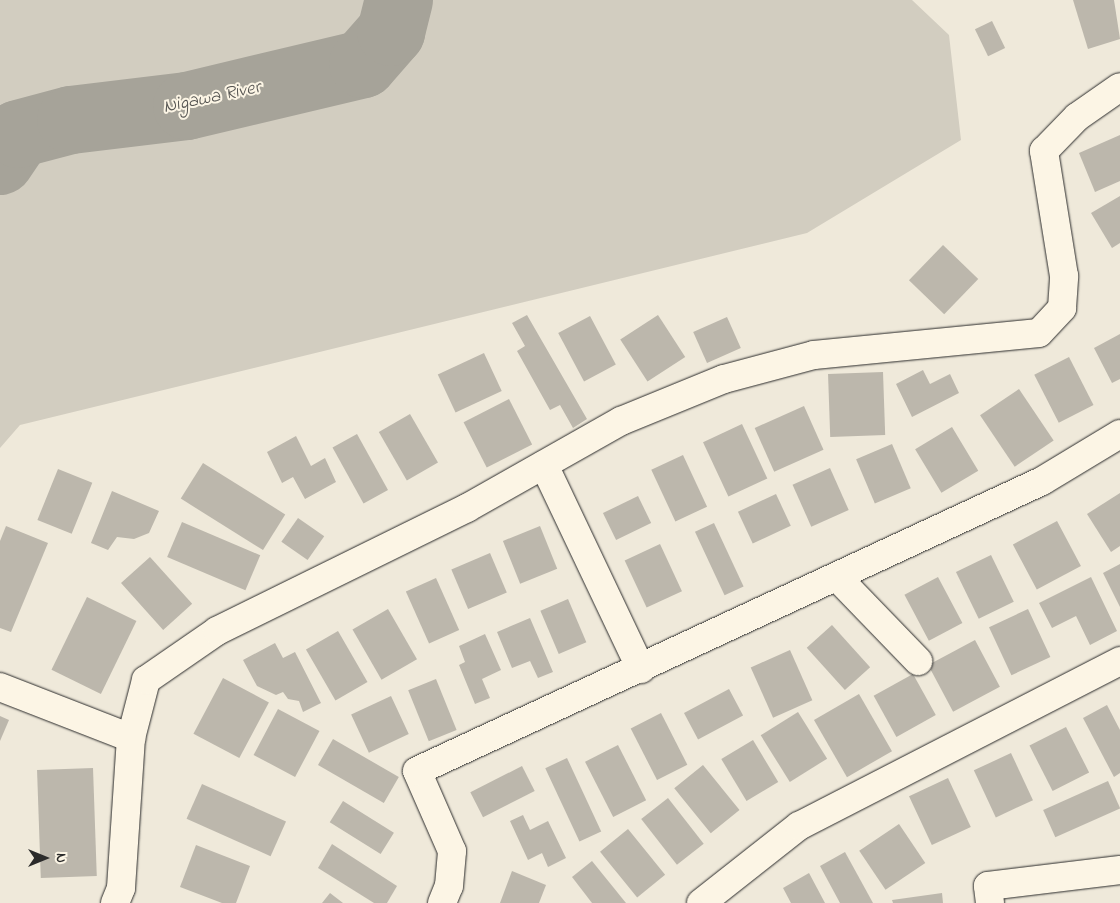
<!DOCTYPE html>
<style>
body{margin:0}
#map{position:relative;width:1120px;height:903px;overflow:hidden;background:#efe9da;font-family:"Indie Flower",sans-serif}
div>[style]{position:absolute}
.green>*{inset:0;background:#d2cdc0}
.river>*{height:68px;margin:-34px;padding:0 34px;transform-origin:34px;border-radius:34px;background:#a6a399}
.building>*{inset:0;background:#bcb7ac;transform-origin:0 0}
.roads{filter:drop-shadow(0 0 1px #2b2b2b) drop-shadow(0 0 1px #2b2b2b)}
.minor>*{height:28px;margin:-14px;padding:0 14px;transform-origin:14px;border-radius:14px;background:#fcf5e5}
span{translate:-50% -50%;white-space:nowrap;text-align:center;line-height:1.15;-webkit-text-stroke:4px #fcf5e5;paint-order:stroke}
.water-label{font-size:19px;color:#565552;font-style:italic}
.north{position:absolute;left:20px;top:833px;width:50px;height:50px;-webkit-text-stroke:4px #fcf5e5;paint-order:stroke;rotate:90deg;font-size:14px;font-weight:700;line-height:20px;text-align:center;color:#2b2b2b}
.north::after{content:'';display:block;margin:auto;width:18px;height:22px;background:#2b2b2b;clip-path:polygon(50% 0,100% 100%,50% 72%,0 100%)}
</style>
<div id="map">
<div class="green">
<i style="clip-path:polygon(0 0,912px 0,949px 35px,961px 140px,807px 233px,20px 425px,0 448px)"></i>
</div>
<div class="river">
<i style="left:0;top:161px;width:32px;rotate:-56deg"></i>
<i style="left:18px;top:134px;width:55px;rotate:-14.8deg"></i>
<i style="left:71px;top:120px;width:117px;rotate:-6.9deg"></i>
<i style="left:187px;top:106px;width:181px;rotate:-13.4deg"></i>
<i style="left:363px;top:64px;width:43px;rotate:-48.8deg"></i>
<i style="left:391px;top:32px;width:33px;rotate:-76deg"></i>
</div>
<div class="building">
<i style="clip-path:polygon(1073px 0,1114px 0,1120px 39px,1088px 49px)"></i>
<i style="left:992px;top:21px;width:30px;height:19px;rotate:64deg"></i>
<i style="clip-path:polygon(1120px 135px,1120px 181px,1095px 192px,1079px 153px)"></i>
<i style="clip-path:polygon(1120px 196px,1120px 243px,1112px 248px,1091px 213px)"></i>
<i style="left:943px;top:245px;width:49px;height:49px;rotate:44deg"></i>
<i style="clip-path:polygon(527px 315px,587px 419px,573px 428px,560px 405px,550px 410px,517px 351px,525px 346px,512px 323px)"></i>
<i style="left:658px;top:315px;width:50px;height:45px;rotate:57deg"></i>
<i style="left:590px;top:316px;width:55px;height:36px;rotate:62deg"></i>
<i style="left:727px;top:317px;width:34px;height:37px;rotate:66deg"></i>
<i style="clip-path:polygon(1120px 334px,1120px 379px,1112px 383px,1094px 348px)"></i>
<i style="left:484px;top:353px;width:42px;height:51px;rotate:65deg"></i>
<i style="left:1069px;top:357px;width:54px;height:39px;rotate:63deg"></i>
<i style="clip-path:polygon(923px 370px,930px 384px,950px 374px,959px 393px,912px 417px,896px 384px)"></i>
<i style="left:883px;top:372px;width:63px;height:55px;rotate:88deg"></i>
<i style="left:1019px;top:389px;width:62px;height:47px;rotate:56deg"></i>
<i style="left:509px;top:399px;width:51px;height:51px;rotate:63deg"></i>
<i style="left:804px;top:406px;width:48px;height:54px;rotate:66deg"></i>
<i style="left:410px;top:414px;width:56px;height:36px;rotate:60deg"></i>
<i style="left:742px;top:424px;width:60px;height:43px;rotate:65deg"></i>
<i style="left:952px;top:427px;width:51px;height:43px;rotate:59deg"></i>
<i style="left:357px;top:434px;width:64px;height:28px;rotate:61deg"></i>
<i style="clip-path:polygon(296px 436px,311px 466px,325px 458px,336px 482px,305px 499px,293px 477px,282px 483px,267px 452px)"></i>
<i style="left:892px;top:444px;width:48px;height:39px;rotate:67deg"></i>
<i style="left:683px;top:455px;width:57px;height:35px;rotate:65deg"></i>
<i style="left:203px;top:463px;width:97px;height:42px;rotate:32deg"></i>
<i style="left:830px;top:468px;width:46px;height:41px;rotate:66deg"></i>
<i style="left:58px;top:469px;width:37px;height:55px;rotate:22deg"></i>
<i style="clip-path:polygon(112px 491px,159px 511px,149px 533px,134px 539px,117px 537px,108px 550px,91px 543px)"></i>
<i style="clip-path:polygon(1120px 493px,1120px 546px,1111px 552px,1087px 514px)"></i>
<i style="left:776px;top:494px;width:35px;height:42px;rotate:65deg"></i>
<i style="left:638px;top:496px;width:30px;height:39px;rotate:64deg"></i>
<i style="left:298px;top:518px;width:32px;height:29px;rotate:35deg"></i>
<i style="left:1057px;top:521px;width:51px;height:50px;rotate:62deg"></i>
<i style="left:182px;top:522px;width:85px;height:38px;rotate:23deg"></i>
<i style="left:714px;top:523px;width:70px;height:21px;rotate:65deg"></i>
<i style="clip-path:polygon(6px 526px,48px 543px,11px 632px,0 628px,0 541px)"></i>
<i style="left:540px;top:526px;width:46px;height:40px;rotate:68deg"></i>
<i style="left:660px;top:544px;width:52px;height:39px;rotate:65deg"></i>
<i style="left:490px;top:553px;width:43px;height:42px;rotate:67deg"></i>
<i style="left:991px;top:555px;width:52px;height:39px;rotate:64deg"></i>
<i style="left:150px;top:557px;width:63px;height:39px;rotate:48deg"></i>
<i style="clip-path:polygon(1120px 564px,1120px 607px,1103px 573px)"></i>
<i style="left:938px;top:577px;width:52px;height:38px;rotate:62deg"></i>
<i style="clip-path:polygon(1091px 577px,1117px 631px,1090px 645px,1076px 616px,1052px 628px,1039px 603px)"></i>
<i style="left:436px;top:578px;width:57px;height:33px;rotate:66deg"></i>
<i style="left:87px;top:597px;width:55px;height:81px;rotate:26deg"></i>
<i style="left:568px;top:599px;width:47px;height:30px;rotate:67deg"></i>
<i style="left:388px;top:609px;width:58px;height:41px;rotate:60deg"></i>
<i style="left:1028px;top:609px;width:53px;height:43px;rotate:65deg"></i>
<i style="clip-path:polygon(530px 618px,553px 672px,538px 678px,530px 661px,512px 668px,497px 632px)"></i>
<i style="left:832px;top:625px;width:57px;height:34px;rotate:48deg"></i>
<i style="left:338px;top:631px;width:59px;height:37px;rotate:60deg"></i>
<i style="clip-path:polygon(485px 634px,501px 670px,482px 679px,490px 698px,475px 704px,459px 665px,465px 662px,459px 646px)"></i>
<i style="left:975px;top:640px;width:53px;height:53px;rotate:62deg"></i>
<i style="clip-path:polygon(275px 643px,283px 658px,295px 652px,321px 703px,303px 712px,299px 701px,288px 699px,283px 692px,276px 695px,257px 686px,243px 660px)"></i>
<i style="left:790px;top:650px;width:55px;height:43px;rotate:66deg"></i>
<i style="left:913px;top:674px;width:47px;height:45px;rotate:61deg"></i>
<i style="left:223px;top:678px;width:52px;height:63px;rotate:28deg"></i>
<i style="left:436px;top:679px;width:55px;height:30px;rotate:68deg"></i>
<i style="left:729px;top:689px;width:30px;height:51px;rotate:62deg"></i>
<i style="left:859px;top:694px;width:66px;height:52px;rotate:60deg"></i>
<i style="left:391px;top:696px;width:42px;height:44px;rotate:65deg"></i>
<i style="clip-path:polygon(1107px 705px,1120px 730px,1120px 773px,1114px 777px,1083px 718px)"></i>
<i style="left:278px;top:709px;width:47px;height:52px;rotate:28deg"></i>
<i style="left:798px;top:712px;width:55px;height:44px;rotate:58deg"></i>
<i style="left:661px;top:713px;width:58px;height:34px;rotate:63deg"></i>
<i style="clip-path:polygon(0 716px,9px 720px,0 741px)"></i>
<i style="left:1066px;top:727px;width:51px;height:41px;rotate:63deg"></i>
<i style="left:333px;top:739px;width:76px;height:30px;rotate:30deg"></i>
<i style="left:753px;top:740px;width:49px;height:37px;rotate:59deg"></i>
<i style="left:618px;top:745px;width:62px;height:37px;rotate:63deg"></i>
<i style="left:1011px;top:753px;width:52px;height:41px;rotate:65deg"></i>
<i style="left:567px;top:758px;width:81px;height:24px;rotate:65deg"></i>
<i style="left:703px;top:765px;width:58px;height:37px;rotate:51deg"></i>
<i style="left:522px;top:766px;width:28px;height:58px;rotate:63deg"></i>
<i style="left:93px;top:768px;width:108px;height:56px;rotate:88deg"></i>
<i style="left:948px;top:778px;width:54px;height:43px;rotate:65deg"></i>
<i style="left:1108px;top:781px;width:30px;height:71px;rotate:66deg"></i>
<i style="left:202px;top:784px;width:92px;height:38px;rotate:24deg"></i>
<i style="left:668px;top:798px;width:58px;height:34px;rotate:52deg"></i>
<i style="left:343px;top:801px;width:60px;height:25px;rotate:32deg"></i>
<i style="clip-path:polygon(523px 815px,530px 830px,548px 821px,566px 858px,548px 867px,542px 853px,528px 860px,510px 821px)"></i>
<i style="left:899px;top:824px;width:47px;height:48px;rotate:56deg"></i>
<i style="left:628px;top:829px;width:59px;height:36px;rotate:51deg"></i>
<i style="clip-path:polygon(332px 844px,397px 886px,387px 903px,374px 903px,318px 868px)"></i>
<i style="clip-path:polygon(196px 845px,250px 866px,236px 903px,222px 903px,180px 887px)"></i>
<i style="clip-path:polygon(845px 852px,873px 903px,840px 903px,820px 866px)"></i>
<i style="clip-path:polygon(592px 861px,626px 903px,592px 903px,572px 877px)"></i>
<i style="clip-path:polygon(512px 871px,546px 885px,539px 903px,500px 903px)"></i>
<i style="clip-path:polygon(809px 873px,825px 903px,791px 903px,783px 888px)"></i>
<i style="clip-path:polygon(330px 893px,343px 903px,322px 903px)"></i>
<i style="clip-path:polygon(942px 893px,943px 903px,893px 903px,892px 900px)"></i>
</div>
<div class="roads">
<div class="minor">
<i style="left:544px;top:465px;width:226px;rotate:64.6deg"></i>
<i style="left:837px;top:577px;width:117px;rotate:46deg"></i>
<i style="left:0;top:687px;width:141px;rotate:21.3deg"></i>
<i style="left:115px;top:903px;width:16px;rotate:-68deg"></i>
<i style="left:121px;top:888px;width:150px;rotate:-86.2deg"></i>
<i style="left:131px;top:738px;width:60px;rotate:-75.5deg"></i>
<i style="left:146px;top:680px;width:86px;rotate:-34.6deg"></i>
<i style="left:217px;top:631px;width:279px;rotate:-26.2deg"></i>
<i style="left:467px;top:508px;width:177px;rotate:-29.5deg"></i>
<i style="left:621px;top:421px;width:111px;rotate:-22.2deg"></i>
<i style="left:724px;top:379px;width:93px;rotate:-14.9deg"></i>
<i style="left:814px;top:355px;width:226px;rotate:-5.6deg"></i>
<i style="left:1039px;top:333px;width:34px;rotate:-47deg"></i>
<i style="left:1062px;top:308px;width:32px;rotate:-86deg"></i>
<i style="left:1064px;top:276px;width:127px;rotate:-99.1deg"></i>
<i style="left:1044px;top:151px;width:47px;rotate:-45.9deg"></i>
<i style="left:1077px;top:117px;width:52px;rotate:-34.9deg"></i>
<i style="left:442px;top:903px;width:18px;rotate:-68deg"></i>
<i style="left:449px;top:886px;width:35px;rotate:-85deg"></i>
<i style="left:452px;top:851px;width:87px;rotate:-113.6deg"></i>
<i style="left:417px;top:771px;width:689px;rotate:-24.89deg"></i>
<i style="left:1042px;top:481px;width:91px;rotate:-31.1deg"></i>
<i style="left:701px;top:903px;width:125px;rotate:-38.2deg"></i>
<i style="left:799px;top:826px;width:361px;rotate:-27.2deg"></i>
<i style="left:990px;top:903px;width:17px;rotate:-97deg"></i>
<i style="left:988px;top:886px;width:133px;rotate:-6.9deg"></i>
</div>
</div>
<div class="water-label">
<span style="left:212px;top:98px;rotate:-12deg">Nigawa River</span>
</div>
<div class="north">N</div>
</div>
